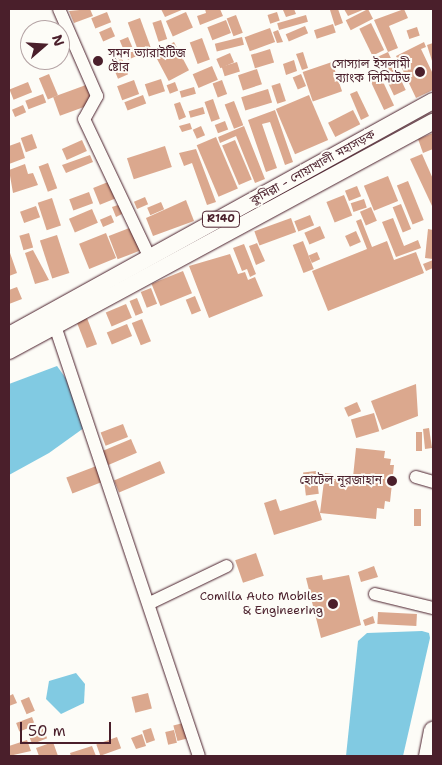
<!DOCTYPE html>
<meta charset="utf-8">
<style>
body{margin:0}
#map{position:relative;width:442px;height:765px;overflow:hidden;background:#fdfcf7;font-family:"Shantell Sans","Noto Sans Bengali",sans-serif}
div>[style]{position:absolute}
.water>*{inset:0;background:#81cae2}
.building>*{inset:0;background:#dba88e;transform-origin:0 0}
.roads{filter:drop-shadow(0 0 1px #4a1f2b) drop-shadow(0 0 1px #4a1f2b)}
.minor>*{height:12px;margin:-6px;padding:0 6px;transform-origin:6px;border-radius:6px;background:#fdfcf7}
.major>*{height:16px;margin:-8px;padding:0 8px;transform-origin:8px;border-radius:8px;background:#fdfcf7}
.highway>*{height:19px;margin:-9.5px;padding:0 9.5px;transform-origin:9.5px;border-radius:9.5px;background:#fdfcf7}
.dots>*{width:14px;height:14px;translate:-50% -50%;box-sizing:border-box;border:2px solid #fdfcf7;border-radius:50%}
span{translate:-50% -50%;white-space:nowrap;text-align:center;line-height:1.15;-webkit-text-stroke:4px #fdfcf7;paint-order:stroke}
.shield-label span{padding:1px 4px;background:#fdfcf7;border:1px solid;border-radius:4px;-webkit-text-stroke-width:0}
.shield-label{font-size:11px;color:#4a1f2b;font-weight:700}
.poi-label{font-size:12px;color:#4a1f2b}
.left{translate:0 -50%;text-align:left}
.right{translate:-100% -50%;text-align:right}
.street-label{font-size:12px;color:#4a1f2b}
.frame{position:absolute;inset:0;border:10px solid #4a1f2b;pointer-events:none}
.north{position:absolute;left:20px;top:20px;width:50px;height:50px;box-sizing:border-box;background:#fdfcf7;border:1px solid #b5a4a5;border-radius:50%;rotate:71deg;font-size:14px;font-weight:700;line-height:20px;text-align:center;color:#4a1f2b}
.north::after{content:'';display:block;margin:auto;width:18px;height:22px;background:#4a1f2b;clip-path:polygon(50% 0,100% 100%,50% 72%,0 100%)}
.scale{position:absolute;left:20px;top:722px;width:91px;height:22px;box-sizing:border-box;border:2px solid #4a1f2b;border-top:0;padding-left:6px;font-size:15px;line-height:18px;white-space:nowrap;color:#4a1f2b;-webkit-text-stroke:4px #fdfcf7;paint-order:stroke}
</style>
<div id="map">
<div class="water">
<i style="clip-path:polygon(57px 366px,75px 391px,88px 425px,49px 453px,9px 475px,9px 384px)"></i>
<i style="clip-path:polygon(367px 633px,422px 631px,429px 633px,430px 638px,403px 756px,346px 756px,358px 641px)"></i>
<i style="clip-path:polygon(76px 673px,85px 684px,84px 703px,61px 714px,46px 699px,49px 681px)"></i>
</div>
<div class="building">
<i style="clip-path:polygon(90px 9px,93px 16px,74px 23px,69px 11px)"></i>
<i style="clip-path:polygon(161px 9px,184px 9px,165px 17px)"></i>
<i style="clip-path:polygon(205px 9px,220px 9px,223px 16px,200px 25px,197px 16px,206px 13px)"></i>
<i style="clip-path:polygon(294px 9px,296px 14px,286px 17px,283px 10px)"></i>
<i style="clip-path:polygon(338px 9px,343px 23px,335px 26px,330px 10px)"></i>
<i style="clip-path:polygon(344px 9px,365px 9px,348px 16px)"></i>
<i style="left:368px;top:9px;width:11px;height:25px;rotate:63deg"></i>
<i style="clip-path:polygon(404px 9px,408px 18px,389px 26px,398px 48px,388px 52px,374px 20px)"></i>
<i style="left:107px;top:12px;width:11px;height:17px;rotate:68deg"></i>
<i style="left:186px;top:12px;width:17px;height:22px;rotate:66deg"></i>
<i style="left:277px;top:12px;width:9px;height:10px;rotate:72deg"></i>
<i style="left:236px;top:15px;width:19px;height:10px;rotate:69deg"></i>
<i style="left:306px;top:15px;width:7px;height:30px;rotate:74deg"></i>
<i style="left:140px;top:18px;width:32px;height:13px;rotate:70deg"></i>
<i style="left:161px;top:20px;width:20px;height:9px;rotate:72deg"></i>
<i style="left:226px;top:20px;width:14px;height:20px;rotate:69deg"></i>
<i style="left:371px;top:23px;width:30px;height:13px;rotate:64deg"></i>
<i style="left:333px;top:24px;width:9px;height:20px;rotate:72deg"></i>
<i style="left:305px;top:26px;width:8px;height:21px;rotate:67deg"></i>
<i style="left:111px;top:27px;width:10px;height:13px;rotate:66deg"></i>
<i style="left:417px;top:27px;width:9px;height:11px;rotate:72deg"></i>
<i style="left:270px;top:28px;width:15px;height:27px;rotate:70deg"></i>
<i style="clip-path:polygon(278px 30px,283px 42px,277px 43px,273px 32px)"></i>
<i style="left:128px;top:37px;width:21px;height:9px;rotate:67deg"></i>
<i style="left:242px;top:37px;width:8px;height:28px;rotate:76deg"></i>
<i style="left:202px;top:38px;width:23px;height:13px;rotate:70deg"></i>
<i style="left:174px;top:42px;width:32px;height:23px;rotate:62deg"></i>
<i style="clip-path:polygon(424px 42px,426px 47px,421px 49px,433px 74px,433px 90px,416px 98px,396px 56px)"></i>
<i style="clip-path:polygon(433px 43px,433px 64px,427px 45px)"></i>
<i style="left:270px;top:49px;width:14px;height:20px;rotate:73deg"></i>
<i style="clip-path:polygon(303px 52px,308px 68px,302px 70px,296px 54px)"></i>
<i style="left:388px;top:52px;width:42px;height:13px;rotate:65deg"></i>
<i style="left:230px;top:53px;width:10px;height:15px;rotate:66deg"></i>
<i style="left:121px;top:57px;width:7px;height:11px;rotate:63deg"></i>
<i style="clip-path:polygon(294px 60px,297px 71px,286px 75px,283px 64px)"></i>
<i style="left:237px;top:62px;width:10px;height:16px;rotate:73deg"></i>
<i style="left:332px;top:62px;width:31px;height:31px;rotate:71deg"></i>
<i style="left:212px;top:66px;width:15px;height:21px;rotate:67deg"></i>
<i style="left:125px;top:67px;width:8px;height:11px;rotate:67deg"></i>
<i style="left:257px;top:69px;width:16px;height:20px;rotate:72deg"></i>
<i style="left:378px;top:71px;width:38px;height:11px;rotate:65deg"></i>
<i style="left:49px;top:74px;width:23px;height:11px;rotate:67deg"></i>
<i style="left:301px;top:74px;width:13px;height:9px;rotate:67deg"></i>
<i style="left:161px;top:79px;width:13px;height:17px;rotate:72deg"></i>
<i style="left:134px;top:80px;width:15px;height:18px;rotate:70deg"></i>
<i style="left:222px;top:80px;width:15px;height:10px;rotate:70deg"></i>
<i style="left:28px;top:82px;width:11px;height:20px;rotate:68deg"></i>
<i style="left:175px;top:82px;width:9px;height:9px;rotate:69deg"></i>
<i style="left:280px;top:83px;width:19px;height:9px;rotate:72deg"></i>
<i style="left:86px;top:85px;width:20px;height:35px;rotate:70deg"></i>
<i style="left:194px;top:87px;width:7px;height:15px;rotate:74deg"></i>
<i style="left:268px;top:89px;width:14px;height:28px;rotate:73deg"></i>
<i style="clip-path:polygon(357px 91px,369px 116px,361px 120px,350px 94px)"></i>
<i style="left:43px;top:94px;width:9px;height:19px;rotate:69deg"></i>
<i style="left:143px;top:95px;width:9px;height:20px;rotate:69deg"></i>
<i style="left:309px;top:95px;width:49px;height:36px;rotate:67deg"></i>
<i style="left:213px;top:99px;width:21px;height:9px;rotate:71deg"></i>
<i style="left:234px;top:101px;width:26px;height:10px;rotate:69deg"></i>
<i style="clip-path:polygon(180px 102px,186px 117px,179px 120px,174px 104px)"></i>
<i style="left:23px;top:105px;width:8px;height:12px;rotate:67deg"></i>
<i style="left:203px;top:107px;width:7px;height:15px;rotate:74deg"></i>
<i style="clip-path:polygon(275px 110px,293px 162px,285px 165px,270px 122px,262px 124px,277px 168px,266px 172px,248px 120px)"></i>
<i style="left:353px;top:110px;width:16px;height:28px;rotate:63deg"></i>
<i style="left:225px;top:121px;width:9px;height:11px;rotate:69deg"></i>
<i style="clip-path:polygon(190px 123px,192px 129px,182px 132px,179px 126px)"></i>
<i style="left:201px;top:126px;width:10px;height:9px;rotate:66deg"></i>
<i style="clip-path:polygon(244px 126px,265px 179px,255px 183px,236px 136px,220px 143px,218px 137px)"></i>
<i style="clip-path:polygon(433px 133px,433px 149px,423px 153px,418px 139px)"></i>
<i style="left:32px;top:134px;width:15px;height:12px;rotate:70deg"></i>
<i style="left:216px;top:137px;width:56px;height:21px;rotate:67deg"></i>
<i style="left:82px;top:140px;width:12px;height:22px;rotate:66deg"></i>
<i style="left:235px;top:140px;width:43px;height:14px;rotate:67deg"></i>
<i style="clip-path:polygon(20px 142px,25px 158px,9px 164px,9px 146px)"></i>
<i style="left:165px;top:146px;width:22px;height:40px;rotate:72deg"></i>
<i style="clip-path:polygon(196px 149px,216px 202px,207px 205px,192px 163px,184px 166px,179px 153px)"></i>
<i style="clip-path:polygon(422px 154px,433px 179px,433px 208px,410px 159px)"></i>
<i style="clip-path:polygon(90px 155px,93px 162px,66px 173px,62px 165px)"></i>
<i style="left:48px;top:163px;width:27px;height:10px;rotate:70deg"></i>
<i style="clip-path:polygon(25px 164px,28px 174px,33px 173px,38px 185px,13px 193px,9px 170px)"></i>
<i style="left:388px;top:176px;width:27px;height:26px;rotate:68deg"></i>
<i style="left:408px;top:181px;width:42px;height:12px;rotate:68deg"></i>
<i style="left:108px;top:182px;width:18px;height:16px;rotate:68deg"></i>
<i style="left:357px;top:186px;width:11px;height:13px;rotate:68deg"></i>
<i style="left:89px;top:192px;width:12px;height:21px;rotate:70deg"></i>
<i style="left:344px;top:195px;width:22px;height:19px;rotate:68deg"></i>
<i style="left:145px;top:197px;width:8px;height:12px;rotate:67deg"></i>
<i style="left:52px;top:198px;width:29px;height:15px;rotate:72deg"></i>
<i style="left:364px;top:199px;width:9px;height:14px;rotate:72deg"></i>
<i style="clip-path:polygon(186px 200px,194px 221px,153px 236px,146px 218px)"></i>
<i style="left:161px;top:202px;width:8px;height:15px;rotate:67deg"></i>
<i style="clip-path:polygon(121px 204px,124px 213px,116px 217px,112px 207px)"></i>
<i style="left:401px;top:204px;width:27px;height:9px;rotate:68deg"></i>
<i style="left:36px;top:206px;width:12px;height:17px;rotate:70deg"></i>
<i style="left:371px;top:207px;width:15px;height:12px;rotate:67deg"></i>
<i style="left:92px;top:209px;width:15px;height:25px;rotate:67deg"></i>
<i style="left:111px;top:215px;width:8px;height:12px;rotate:67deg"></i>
<i style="left:310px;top:215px;width:11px;height:17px;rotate:68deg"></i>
<i style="left:291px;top:218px;width:15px;height:39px;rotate:70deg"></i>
<i style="clip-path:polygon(393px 218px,404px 246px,418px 240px,421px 248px,396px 257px,382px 222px)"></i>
<i style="clip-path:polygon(361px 219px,372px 247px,387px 241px,394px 260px,416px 252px,424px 273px,328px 311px,312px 271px,367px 249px,356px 221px)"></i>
<i style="left:320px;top:226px;width:13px;height:17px;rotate:67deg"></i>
<i style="left:132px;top:227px;width:25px;height:25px;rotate:69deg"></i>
<i style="clip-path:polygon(428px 229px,433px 230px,433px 259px,425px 258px)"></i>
<i style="left:356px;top:231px;width:12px;height:12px;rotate:66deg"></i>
<i style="left:29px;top:233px;width:15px;height:10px;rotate:74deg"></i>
<i style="left:106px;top:233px;width:27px;height:29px;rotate:68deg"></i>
<i style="left:57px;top:235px;width:40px;height:18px;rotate:72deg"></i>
<i style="left:303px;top:241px;width:30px;height:11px;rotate:69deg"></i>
<i style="clip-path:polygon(257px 243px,265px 261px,256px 265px,249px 246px)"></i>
<i style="clip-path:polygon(244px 244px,256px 274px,250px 277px,247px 269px,242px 271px,233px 248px)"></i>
<i style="clip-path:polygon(9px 250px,17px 273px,9px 276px)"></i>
<i style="clip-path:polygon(33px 250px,49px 280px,35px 284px,25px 253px)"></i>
<i style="left:317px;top:252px;width:8px;height:9px;rotate:67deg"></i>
<i style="clip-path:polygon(230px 254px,238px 274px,245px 272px,248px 280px,255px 277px,263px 296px,209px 318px,189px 266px)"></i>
<i style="clip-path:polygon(433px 260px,433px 268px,426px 271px,423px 264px)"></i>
<i style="left:183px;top:271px;width:24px;height:34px;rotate:68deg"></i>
<i style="clip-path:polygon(17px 287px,22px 299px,9px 304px,9px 290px)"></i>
<i style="left:151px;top:288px;width:17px;height:11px;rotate:69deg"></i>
<i style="left:195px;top:296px;width:16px;height:10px;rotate:68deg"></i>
<i style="left:137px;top:298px;width:16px;height:8px;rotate:68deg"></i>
<i style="left:126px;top:304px;width:15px;height:22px;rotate:67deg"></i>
<i style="left:87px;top:318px;width:28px;height:11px;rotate:69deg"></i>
<i style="left:142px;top:319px;width:24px;height:11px;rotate:68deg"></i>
<i style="left:127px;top:324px;width:13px;height:22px;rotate:67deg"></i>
<i style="clip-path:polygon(416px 384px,418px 416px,382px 430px,371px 401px)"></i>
<i style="left:357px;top:402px;width:10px;height:14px;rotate:66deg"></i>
<i style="left:374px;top:413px;width:19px;height:24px;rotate:74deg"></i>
<i style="left:123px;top:424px;width:14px;height:24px;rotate:69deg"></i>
<i style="clip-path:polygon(429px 428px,432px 448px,425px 449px,423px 429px)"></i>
<i style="left:416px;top:432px;width:6px;height:19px"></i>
<i style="left:131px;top:439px;width:15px;height:31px;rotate:67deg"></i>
<i style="clip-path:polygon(356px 448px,385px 451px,384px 458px,391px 459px,390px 465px,394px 465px,390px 502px,385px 501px,384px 509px,377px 508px,376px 519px,320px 513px,325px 473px,353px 477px)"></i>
<i style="left:160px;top:461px;width:13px;height:50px;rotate:67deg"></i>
<i style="left:99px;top:465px;width:17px;height:35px;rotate:69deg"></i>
<i style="left:316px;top:471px;width:23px;height:13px;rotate:83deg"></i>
<i style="clip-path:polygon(276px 499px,280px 511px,316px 500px,322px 520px,274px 535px,264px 503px)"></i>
<i style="left:414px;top:509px;width:7px;height:17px"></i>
<i style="left:256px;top:553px;width:24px;height:22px;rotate:71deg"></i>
<i style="clip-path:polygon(374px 566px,378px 577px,361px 582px,358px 572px)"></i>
<i style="clip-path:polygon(322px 575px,323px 580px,349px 575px,361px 625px,321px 638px,306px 578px)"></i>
<i style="left:378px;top:612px;width:39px;height:12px;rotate:3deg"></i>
<i style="clip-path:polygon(373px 616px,375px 623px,365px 626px,363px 620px)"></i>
<i style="left:148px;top:693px;width:16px;height:17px;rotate:76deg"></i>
<i style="clip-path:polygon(13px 694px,17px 703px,9px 706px,9px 696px)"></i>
<i style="left:29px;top:697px;width:15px;height:9px;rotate:67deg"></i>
<i style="left:32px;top:717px;width:9px;height:17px;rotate:69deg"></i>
<i style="left:183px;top:723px;width:16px;height:10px;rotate:75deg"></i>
<i style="left:43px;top:728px;width:11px;height:16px;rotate:68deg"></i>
<i style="left:151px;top:728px;width:13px;height:9px;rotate:72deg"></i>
<i style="left:174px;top:730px;width:13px;height:9px;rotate:77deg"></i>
<i style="clip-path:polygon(142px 734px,146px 746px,136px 749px,131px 738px)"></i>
<i style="left:117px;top:737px;width:12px;height:22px;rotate:70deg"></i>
<i style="clip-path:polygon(27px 740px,31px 751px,9px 756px,9px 746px)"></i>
<i style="clip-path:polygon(53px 742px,58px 756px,39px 756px,36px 748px)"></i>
<i style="clip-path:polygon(92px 746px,96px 756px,71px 756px,70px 753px)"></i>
</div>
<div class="roads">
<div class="minor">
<i style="left:59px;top:9px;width:95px;rotate:66.4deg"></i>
<i style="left:97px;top:96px;width:26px;rotate:119deg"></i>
<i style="left:84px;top:119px;width:154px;rotate:64.6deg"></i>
<i style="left:55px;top:326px;width:453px;rotate:71.5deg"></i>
<i style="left:416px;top:477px;width:18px;rotate:16deg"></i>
<i style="left:375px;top:594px;width:60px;rotate:13.6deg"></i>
<i style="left:150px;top:603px;width:85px;rotate:-25.7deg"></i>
</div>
<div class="major">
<i style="left:9px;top:335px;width:484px;rotate:-28.9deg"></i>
<i style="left:9px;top:351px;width:482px;rotate:-28.4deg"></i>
</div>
<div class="highway">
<i style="left:428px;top:756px;width:26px;rotate:-79deg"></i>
</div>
</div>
<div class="dots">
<i style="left:98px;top:61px;background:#4a1f2b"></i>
<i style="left:420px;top:72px;background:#4a1f2b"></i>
<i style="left:392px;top:481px;background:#4a1f2b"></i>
<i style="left:333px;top:604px;background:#4a1f2b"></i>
</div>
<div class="shield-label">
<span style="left:221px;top:219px">R140</span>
</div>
<div class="poi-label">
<span class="left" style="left:108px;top:61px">সুমন ভ্যারাইটিজ<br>ষ্টোর</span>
<span class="right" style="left:410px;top:72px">সোস্যাল ইসলামী<br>ব্যাংক লিমিটেড</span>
<span class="right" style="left:382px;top:481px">হোটেল নূরজাহান</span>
<span class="right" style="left:323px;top:604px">Comilla Auto Mobiles<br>&amp; Engineering</span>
</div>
<div class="street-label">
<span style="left:313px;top:168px;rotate:-29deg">কুমিল্লা - নোয়াখালী মহাসড়ক</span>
</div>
<div class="frame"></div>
<div class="north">N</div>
<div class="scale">50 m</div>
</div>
